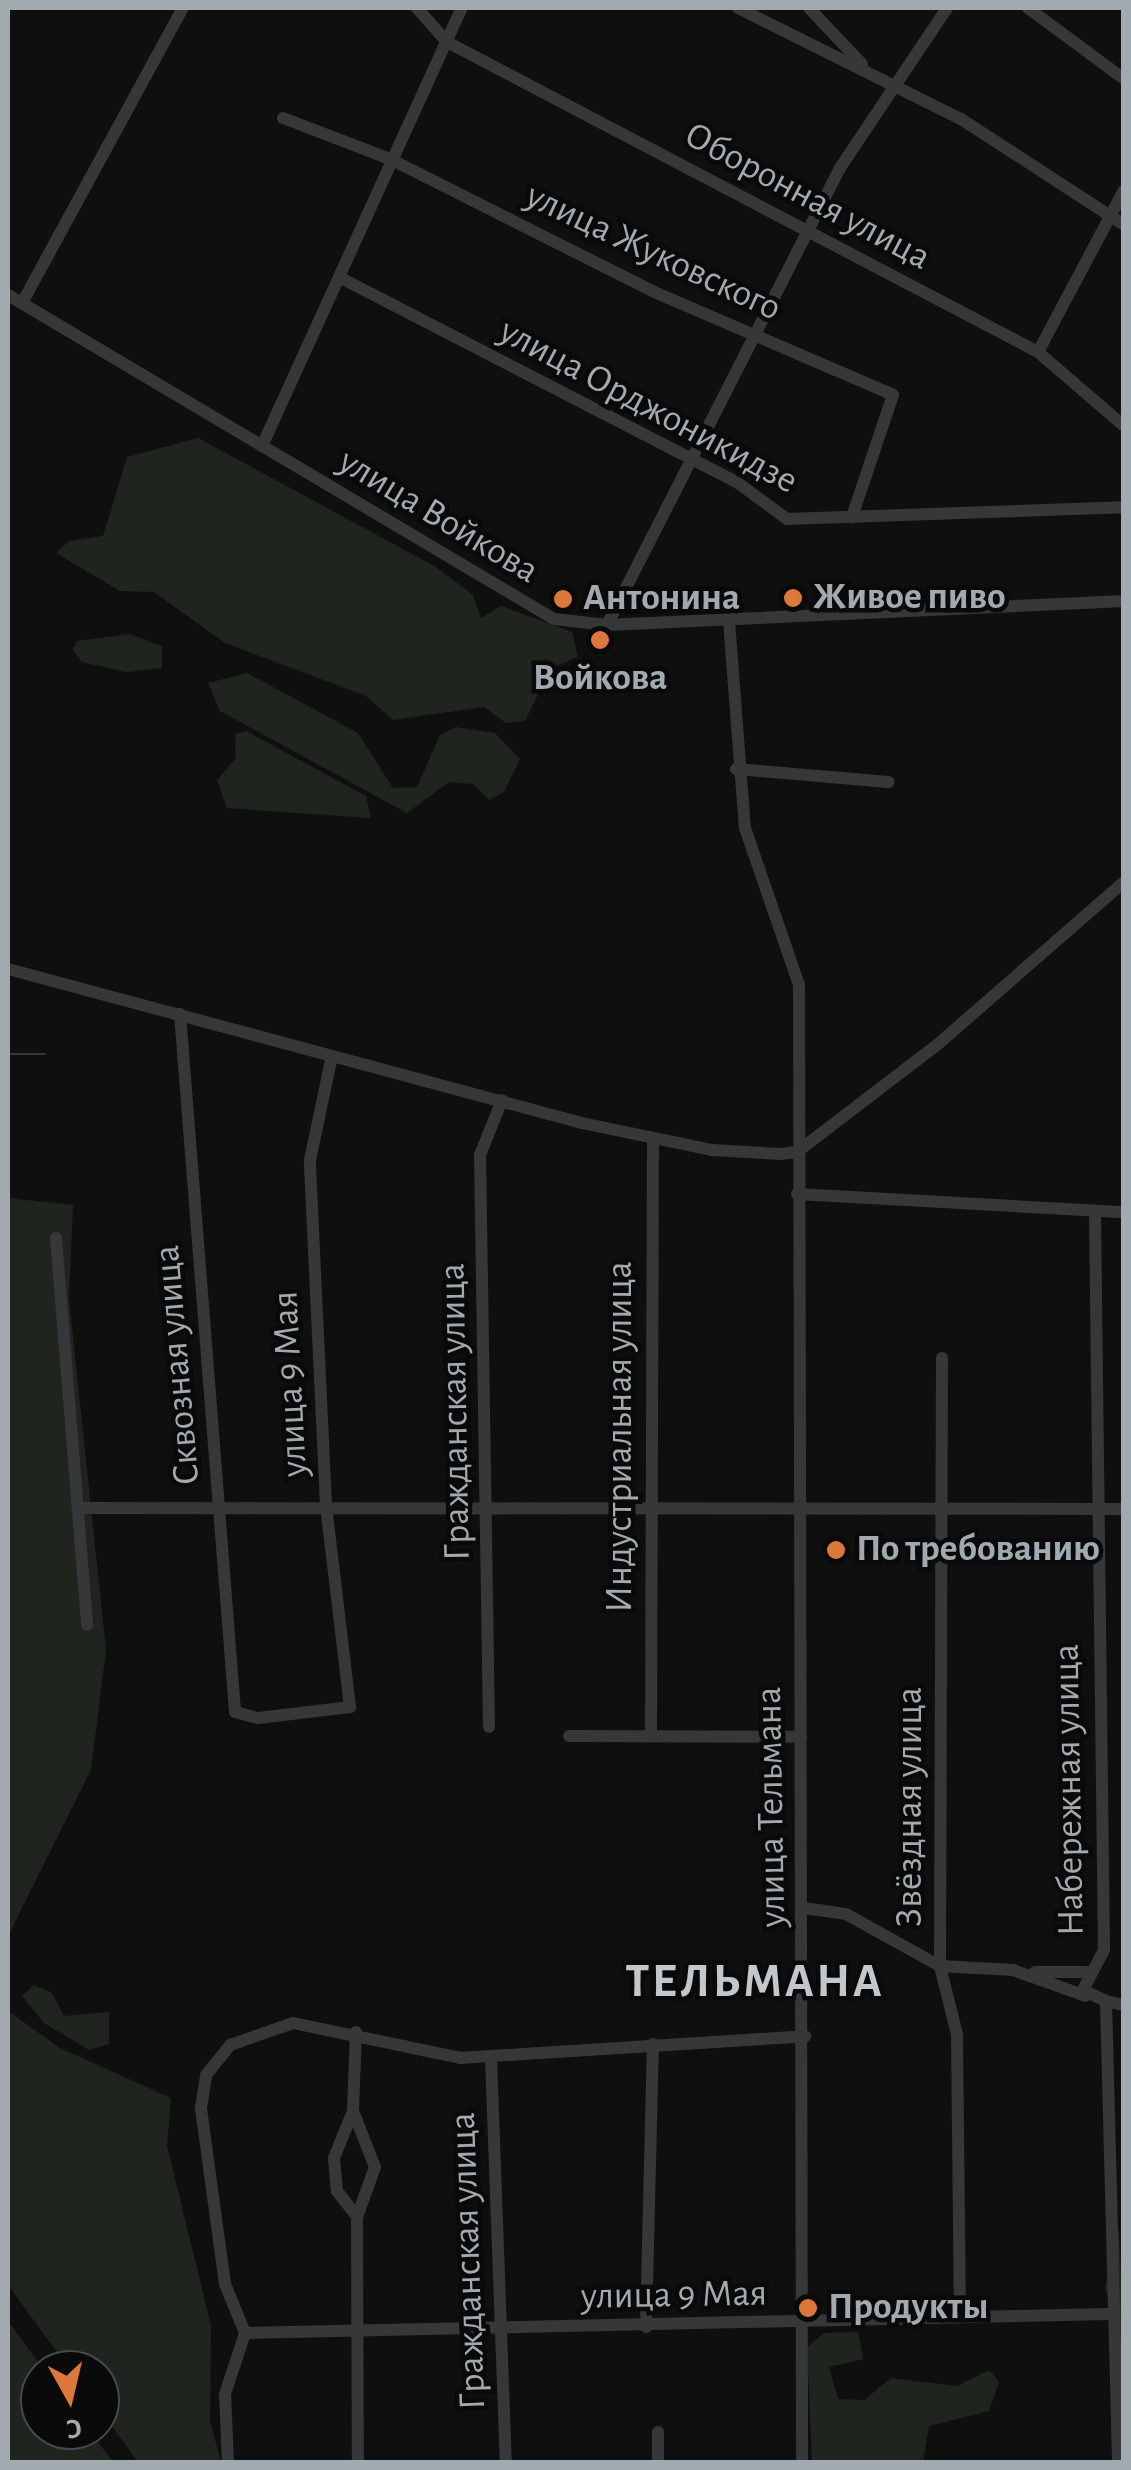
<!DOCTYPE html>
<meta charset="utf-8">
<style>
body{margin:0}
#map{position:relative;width:1131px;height:2470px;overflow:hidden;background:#0f0f10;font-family:"Alegreya Sans",sans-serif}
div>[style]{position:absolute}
.green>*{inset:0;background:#1f241e}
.stream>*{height:2.5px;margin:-1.25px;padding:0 1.25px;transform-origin:1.25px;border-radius:1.25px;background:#2e393b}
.minor>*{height:12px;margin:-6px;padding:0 6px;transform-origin:6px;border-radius:6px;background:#353739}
.dots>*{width:28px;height:28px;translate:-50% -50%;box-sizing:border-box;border:5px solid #0a0a0b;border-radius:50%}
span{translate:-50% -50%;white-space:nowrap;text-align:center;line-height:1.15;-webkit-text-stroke:9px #0a0a0b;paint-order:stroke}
.street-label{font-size:38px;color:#a1aaaf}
.poi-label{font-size:38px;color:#a1aaaf;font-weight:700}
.left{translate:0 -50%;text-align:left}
.district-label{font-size:48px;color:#c2c7cc;font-weight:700;letter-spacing:2.5px}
.frame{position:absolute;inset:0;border:10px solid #a1aaaf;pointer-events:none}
.north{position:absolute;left:20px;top:2350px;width:100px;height:100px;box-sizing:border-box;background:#0a0a0b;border:2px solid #464a4d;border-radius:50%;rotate:172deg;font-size:28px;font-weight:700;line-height:40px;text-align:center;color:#a1aaaf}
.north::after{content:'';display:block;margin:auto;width:35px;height:45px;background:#dc793a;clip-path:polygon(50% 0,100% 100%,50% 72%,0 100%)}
</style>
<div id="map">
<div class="green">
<i style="clip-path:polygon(198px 438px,436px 567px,473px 595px,481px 618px,501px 606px,572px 632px,578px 657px,551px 668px,525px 721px,506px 723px,484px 707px,393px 720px,366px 696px,225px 643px,154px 592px,120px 591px,56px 553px,69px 541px,103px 536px,127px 457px)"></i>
<i style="clip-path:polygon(130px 634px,162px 646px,162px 668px,126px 672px,82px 662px,73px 650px,77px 641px)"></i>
<i style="clip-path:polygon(247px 673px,358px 733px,393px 788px,417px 787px,440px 735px,456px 727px,495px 733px,520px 759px,504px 792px,489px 800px,473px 784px,449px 782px,407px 813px,220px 711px,208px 683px)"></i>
<i style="clip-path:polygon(246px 731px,366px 796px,371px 818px,227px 808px,217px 780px,236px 758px,235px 734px)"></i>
<i style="clip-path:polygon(8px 1198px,73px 1205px,69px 1299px,106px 1650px,91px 1770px,8px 1936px)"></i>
<i style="clip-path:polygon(34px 1985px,52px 1993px,64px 2016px,109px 2012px,109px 2044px,89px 2050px,44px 2023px,22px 1996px)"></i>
<i style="clip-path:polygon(8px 2011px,60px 2048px,171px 2098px,167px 2146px,211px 2325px,210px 2421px,221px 2462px,138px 2462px,100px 2410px,100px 2370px,70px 2370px,8px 2285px)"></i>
<i style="clip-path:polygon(1119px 2229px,1123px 2330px,1117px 2333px,1105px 2288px)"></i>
<i style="clip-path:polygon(8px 2321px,44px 2370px,40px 2430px,89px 2430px,113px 2462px,8px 2462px)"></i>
<i style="clip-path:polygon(858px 2332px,863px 2359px,829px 2367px,838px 2399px,864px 2400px,891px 2378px,957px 2386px,989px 2370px,999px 2382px,989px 2411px,929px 2426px,923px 2462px,812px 2462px,807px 2347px,824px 2333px)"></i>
</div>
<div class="stream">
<i style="left:8px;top:1054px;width:37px"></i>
</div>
<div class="minor">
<i style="left:417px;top:8px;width:45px;rotate:48.6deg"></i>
<i style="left:447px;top:42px;width:667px;rotate:27.68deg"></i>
<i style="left:1038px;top:352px;width:113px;rotate:40.7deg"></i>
<i style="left:738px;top:8px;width:249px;rotate:26.5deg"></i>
<i style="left:961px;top:119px;width:194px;rotate:33deg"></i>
<i style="left:809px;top:8px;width:77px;rotate:46.6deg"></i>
<i style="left:1028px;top:8px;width:119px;rotate:36.5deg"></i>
<i style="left:283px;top:118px;width:115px;rotate:21deg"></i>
<i style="left:390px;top:159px;width:293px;rotate:26.7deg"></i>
<i style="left:652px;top:291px;width:262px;rotate:23.3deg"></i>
<i style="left:893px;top:395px;width:129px;rotate:108.6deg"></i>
<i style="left:339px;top:277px;width:449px;rotate:27.3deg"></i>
<i style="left:738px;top:483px;width:61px;rotate:36.3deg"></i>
<i style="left:787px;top:519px;width:337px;rotate:-2deg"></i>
<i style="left:8px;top:295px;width:635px;rotate:30.69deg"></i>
<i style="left:554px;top:619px;width:53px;rotate:6.5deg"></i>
<i style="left:607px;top:625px;width:518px;rotate:-2.66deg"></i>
<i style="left:22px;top:303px;width:336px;rotate:-61.4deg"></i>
<i style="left:1038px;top:352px;width:183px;rotate:-62deg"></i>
<i style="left:262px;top:446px;width:482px;rotate:-65.5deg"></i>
<i style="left:729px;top:621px;width:208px;rotate:85.6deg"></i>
<i style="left:745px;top:828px;width:166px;rotate:71deg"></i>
<i style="left:799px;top:985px;width:1477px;rotate:89.88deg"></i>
<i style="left:607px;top:625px;width:513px;rotate:-62.99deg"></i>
<i style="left:840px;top:168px;width:192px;rotate:-56.2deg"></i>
<i style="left:736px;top:769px;width:153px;rotate:4.9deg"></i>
<i style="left:8px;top:969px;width:594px;rotate:15.02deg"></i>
<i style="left:582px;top:1123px;width:132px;rotate:11.8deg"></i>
<i style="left:711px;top:1150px;width:69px;rotate:3.3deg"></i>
<i style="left:780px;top:1154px;width:17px;rotate:-7deg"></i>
<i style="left:797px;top:1152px;width:176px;rotate:-37.4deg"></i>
<i style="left:937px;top:1045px;width:248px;rotate:-41.1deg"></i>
<i style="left:180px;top:1014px;width:700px;rotate:85.49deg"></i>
<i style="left:235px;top:1712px;width:24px;rotate:15deg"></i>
<i style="left:258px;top:1718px;width:93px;rotate:-6.8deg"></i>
<i style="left:350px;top:1707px;width:203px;rotate:-96.8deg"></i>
<i style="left:326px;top:1505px;width:345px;rotate:-92.7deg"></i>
<i style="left:310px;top:1160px;width:102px;rotate:-78.1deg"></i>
<i style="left:797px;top:1194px;width:327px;rotate:3.2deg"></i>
<i style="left:1095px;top:1213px;width:737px;rotate:89.3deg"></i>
<i style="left:1104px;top:1950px;width:45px;rotate:117.7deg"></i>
<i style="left:1083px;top:1990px;width:25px;rotate:26deg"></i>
<i style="left:1106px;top:2001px;width:461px;rotate:88.5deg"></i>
<i style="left:56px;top:1238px;width:388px;rotate:85.4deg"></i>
<i style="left:942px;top:1358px;width:608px;rotate:90.19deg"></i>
<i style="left:940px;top:1966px;width:70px;rotate:76deg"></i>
<i style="left:957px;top:2034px;width:279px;rotate:89.4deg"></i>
<i style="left:80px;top:1508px;width:1044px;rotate:0.05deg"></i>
<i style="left:489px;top:1727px;width:572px;rotate:-90.9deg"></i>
<i style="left:480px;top:1155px;width:59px;rotate:-68.2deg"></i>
<i style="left:569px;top:1736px;width:232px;rotate:0.2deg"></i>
<i style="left:651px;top:1736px;width:598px;rotate:-89.81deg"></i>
<i style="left:803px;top:1908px;width:43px;rotate:7.9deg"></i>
<i style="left:846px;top:1914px;width:107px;rotate:29deg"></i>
<i style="left:940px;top:1966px;width:73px;rotate:3.1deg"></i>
<i style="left:1013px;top:1970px;width:77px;rotate:19.6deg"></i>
<i style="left:1035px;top:1972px;width:52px"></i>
<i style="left:1106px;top:2001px;width:18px;rotate:13deg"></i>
<i style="left:356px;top:2032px;width:79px;rotate:92.2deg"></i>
<i style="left:353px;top:2111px;width:51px;rotate:112deg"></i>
<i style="left:334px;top:2158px;width:33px;rotate:85deg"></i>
<i style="left:337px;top:2191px;width:33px;rotate:52deg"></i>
<i style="left:357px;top:2217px;width:245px;rotate:89.8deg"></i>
<i style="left:491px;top:2058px;width:404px;rotate:87.9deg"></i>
<i style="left:353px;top:2111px;width:60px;rotate:68.6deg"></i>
<i style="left:375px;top:2167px;width:53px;rotate:109.8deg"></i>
<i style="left:646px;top:2327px;width:283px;rotate:-88.6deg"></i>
<i style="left:245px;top:2333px;width:866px;rotate:-1.26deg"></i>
<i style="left:228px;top:2462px;width:68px;rotate:-92.5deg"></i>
<i style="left:225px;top:2394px;width:64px;rotate:-71.8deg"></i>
<i style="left:245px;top:2333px;width:53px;rotate:-112.2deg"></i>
<i style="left:225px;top:2284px;width:178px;rotate:-97.8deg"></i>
<i style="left:201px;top:2108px;width:33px;rotate:-81deg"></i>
<i style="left:206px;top:2075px;width:38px;rotate:-51deg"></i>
<i style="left:230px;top:2045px;width:67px;rotate:-19.2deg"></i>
<i style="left:293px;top:2023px;width:171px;rotate:11.8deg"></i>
<i style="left:460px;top:2058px;width:346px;rotate:-3.6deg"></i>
<i style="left:658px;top:2462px;width:30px;rotate:-90deg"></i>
</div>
<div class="dots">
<i style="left:793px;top:598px;background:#dc793a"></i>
<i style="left:563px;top:599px;background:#dc793a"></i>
<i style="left:600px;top:640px;background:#dc793a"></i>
<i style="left:836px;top:1550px;background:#dc793a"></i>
<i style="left:808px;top:2308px;background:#dc793a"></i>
</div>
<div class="street-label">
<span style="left:807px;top:197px;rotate:28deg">Оборонная улица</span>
<span style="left:653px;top:253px;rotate:25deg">улица Жуковского</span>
<span style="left:648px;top:407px;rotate:28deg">улица Орджоникидзе</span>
<span style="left:438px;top:517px;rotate:31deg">улица Войкова</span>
<span style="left:178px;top:1365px;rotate:-95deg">Сквозная улица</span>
<span style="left:291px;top:1384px;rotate:-93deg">улица 9 Мая</span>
<span style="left:456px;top:1412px;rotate:-91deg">Гражданская улица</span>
<span style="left:621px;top:1437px;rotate:-90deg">Индустриальная улица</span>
<span style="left:1070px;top:1790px;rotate:-91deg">Набережная улица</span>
<span style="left:772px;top:1807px;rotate:-91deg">улица Тельмана</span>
<span style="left:911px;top:1807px;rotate:-90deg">Звёздная улица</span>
<span style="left:469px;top:2261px;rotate:-92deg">Гражданская улица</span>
<span style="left:674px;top:2296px;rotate:-1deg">улица 9 Мая</span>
</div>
<div class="poi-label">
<span class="left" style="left:813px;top:598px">Живое пиво</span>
<span class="left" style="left:583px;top:599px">Антонина</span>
<span style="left:600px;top:679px">Войкова</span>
<span class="left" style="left:856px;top:1550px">По требованию</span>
<span class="left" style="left:828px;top:2308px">Продукты</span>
</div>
<div class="district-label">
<span style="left:755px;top:1983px">ТЕЛЬМАНА</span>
</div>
<div class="frame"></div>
<div class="north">С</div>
</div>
